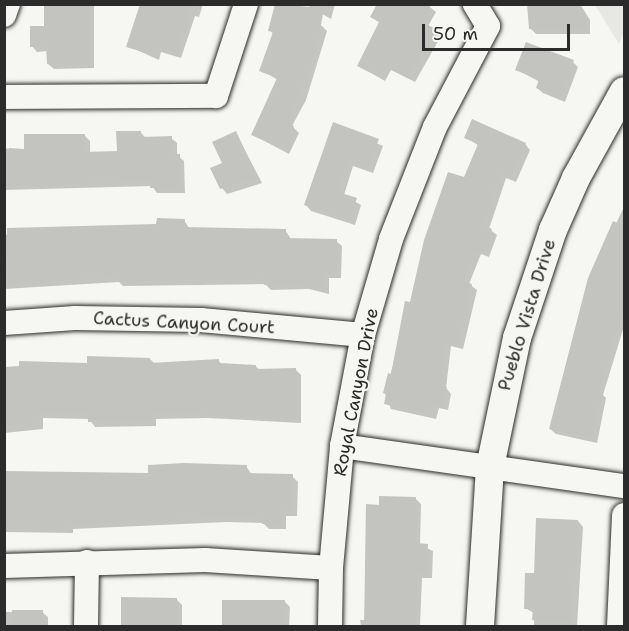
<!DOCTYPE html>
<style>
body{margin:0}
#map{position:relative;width:629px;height:631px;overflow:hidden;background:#f6f6f2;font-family:"Shantell Sans",sans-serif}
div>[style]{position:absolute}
.built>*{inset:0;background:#e7e7e3}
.shadow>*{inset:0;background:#0003}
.building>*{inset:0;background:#c3c3c0;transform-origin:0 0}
.roads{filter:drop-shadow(0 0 2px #2b2b2b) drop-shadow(0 0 2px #2b2b2b)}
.minor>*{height:24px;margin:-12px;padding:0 12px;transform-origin:12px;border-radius:12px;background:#f6f6f2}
.tertiary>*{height:28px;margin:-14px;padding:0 14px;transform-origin:14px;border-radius:14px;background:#f6f6f2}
span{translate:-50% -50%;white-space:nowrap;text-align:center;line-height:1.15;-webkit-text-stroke:4.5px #f6f6f2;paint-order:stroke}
.street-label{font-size:18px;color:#2b2b2b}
.frame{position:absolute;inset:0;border:6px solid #2b2b2b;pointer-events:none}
.scale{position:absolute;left:422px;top:24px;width:148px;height:27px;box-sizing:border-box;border:3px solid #2b2b2b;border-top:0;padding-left:8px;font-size:18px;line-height:21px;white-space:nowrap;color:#2b2b2b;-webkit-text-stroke:4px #f6f6f2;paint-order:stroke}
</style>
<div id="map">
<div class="built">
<i style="clip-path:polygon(595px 5px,624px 5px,624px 32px,619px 44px)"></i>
</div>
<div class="shadow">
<i style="clip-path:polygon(45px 4px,94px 4px,94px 68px,54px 69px,48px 64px,48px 51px,37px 52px,32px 46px,45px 27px)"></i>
<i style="clip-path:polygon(142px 4px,203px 4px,199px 17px,195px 16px,181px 58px,161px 52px,159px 60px,128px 46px)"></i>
<i style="clip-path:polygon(305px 4px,335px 4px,331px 19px)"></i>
<i style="clip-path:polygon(426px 4px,436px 12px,428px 26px,441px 36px,415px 82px,391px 70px,385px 81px,359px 66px,380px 23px,372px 17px)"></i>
<i style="clip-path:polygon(529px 4px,580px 4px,590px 20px,590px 34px,536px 34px,530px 28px)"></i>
<i style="clip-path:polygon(275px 10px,322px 26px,327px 31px,306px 100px,292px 126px,299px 133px,289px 154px,253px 135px,278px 80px,261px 70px,274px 35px,270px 30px)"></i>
<i style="clip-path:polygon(573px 62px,578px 67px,565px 102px,543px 93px,537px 88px,540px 82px,517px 70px)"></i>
<i style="clip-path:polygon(334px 124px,383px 146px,373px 173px,353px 166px,344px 195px,361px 205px,355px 225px,311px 211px,306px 205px)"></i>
<i style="clip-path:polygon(140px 132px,146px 138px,171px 138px,177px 143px,177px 155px,184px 161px,185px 193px,157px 193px,152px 186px,4px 190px,4px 148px,25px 151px,84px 135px,90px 141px,90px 154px,118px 153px)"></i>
<i style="clip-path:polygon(236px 133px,262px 183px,227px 194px,222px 188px,224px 163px)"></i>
<i style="clip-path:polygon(466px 137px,525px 144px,530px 150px,516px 182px,506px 178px,489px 229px,497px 235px,489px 257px,481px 254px,469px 284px,477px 290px,463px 349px,451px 346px,446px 388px,451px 394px,448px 410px,439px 408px,436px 419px,391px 409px,385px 393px,411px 304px,479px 146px)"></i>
<i style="clip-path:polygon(624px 207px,624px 326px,603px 395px,606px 398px,597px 443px,556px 434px,550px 429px,589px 279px)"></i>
<i style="clip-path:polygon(184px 220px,189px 228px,285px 230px,291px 239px,336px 241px,342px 246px,341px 278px,329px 278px,329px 294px,309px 289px,271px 290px,265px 284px,123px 286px,119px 282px,4px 289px,4px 235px,158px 225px)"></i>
<i style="clip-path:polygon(150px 359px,155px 364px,219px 361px,222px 365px,255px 366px,260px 370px,295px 369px,301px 375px,301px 423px,207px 418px,156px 419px,156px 426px,95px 427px,89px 419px,43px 418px,43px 429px,4px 433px,4px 369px)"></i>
<i style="clip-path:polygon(246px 466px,252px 475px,292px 476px,298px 482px,297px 516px,286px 516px,286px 529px,269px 529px,263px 523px,227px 522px,73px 529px,73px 533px,4px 532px,4px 472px,150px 475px)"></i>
<i style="clip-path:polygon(416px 499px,421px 504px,420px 545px,433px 551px,432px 578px,422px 578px,420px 626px,361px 626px,360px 620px,366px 620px,380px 506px)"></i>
<i style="clip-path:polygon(578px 521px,583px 527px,577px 626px,534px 626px,534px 613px,525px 608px,535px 575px)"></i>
<i style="clip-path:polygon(176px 599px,182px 605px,182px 626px,123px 626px)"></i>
<i style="clip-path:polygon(284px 601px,290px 607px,289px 626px,224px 626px)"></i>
<i style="clip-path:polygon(4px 612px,42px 612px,48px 617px,48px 626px,4px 626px)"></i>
</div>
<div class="building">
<i style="clip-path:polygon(44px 4px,88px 4px,89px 64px,47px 64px,46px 46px,30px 47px,30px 26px,44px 26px)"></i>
<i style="clip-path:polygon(140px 4px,192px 4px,176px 54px,155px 47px,153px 55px,126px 47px)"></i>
<i style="clip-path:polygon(275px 4px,324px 8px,315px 58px,286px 122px,294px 126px,284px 149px,251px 135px,277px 78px,259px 71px,273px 32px,268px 31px)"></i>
<i style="clip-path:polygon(377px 4px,431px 4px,422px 22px,436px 29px,409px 77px,385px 66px,379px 77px,357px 66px,379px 22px,370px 17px)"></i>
<i style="clip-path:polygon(527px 4px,578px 4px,579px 13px,585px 12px,586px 29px,529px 29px)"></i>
<i style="clip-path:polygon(526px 42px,574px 60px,560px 97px,536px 88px,539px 79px,515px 70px)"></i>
<i style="clip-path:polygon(472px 119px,526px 143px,510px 178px,500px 173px,483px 225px,492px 229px,483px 253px,475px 250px,463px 281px,472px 284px,457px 345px,446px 342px,440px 386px,447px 387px,442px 405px,433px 403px,431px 415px,384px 404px,386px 394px,383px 393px,388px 373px,391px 374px,405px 301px,410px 302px,424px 240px,448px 172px,464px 177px,478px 144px,464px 138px)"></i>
<i style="clip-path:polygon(333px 122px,379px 139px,367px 169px,348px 161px,338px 192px,357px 198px,349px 220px,304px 205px)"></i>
<i style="clip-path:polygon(116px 131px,141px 131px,141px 137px,172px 136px,172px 154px,180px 154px,180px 188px,150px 188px,150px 181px,8px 186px,9px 148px,24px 149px,24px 134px,85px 134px,85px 152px,117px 151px)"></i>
<i style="clip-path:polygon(236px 131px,257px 177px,220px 189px,210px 168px,222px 163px,212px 142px)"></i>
<i style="clip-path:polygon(157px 218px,185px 219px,184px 227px,286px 229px,286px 238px,337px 239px,336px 273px,324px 273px,324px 289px,305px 288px,305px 284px,264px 285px,263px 279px,116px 281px,116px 277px,8px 284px,7px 228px,156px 224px)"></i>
<i style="clip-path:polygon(613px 221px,624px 226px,624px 310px,598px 390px,602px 391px,592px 438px,549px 429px,588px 278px)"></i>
<i style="clip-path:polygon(87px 356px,150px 358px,150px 363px,219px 359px,219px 363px,256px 365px,256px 369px,296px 368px,296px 418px,203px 416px,203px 413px,151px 414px,152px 421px,88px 422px,88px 414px,38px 413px,39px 424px,4px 425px,4px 367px,19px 366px,19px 361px,87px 363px)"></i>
<i style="clip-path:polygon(184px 463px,247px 465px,247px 473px,293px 474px,292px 511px,281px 511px,281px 524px,262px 524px,262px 518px,220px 517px,68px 524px,68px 528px,4px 526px,4px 471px,148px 473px,148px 465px)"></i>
<i style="clip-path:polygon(379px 496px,416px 497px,415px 543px,428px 544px,427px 573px,417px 573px,415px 627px,364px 627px,366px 504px,379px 505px)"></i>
<i style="clip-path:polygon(536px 518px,578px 520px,572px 621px,532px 620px,533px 609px,524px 609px,525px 573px,534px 573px)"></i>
<i style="clip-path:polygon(121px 597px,177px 598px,177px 623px,121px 627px)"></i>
<i style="left:285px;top:600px;width:27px;height:63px;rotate:90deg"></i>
<i style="left:43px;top:610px;width:17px;height:31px;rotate:90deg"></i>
</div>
<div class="roads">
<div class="minor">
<i style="left:4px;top:15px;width:12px;rotate:-70deg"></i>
<i style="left:4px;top:97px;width:212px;rotate:-0.3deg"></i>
<i style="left:216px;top:96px;width:97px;rotate:-71.9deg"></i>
<i style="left:4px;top:323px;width:71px;rotate:-4deg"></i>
<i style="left:75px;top:318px;width:126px;rotate:0.9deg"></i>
<i style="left:201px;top:320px;width:163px;rotate:5.3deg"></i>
<i style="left:342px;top:446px;width:285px;rotate:8.1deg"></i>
<i style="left:4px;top:566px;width:201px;rotate:-1.7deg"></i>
<i style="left:205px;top:560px;width:126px;rotate:3.6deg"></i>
<i style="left:86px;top:626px;width:64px;rotate:-89.1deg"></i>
<i style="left:330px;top:626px;width:58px;rotate:-89deg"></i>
<i style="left:331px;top:568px;width:122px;rotate:-84.8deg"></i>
<i style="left:342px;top:446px;width:113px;rotate:-79.3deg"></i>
<i style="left:363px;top:335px;width:100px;rotate:-73.7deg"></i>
<i style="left:391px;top:239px;width:120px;rotate:-68.6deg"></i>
<i style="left:435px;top:127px;width:114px;rotate:-62.3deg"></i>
<i style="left:488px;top:26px;width:26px;rotate:-121deg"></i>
<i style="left:619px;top:626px;width:111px;rotate:-87.4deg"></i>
</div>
<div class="tertiary">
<i style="left:480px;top:626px;width:159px;rotate:-86.4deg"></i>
<i style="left:490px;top:467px;width:132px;rotate:-78.2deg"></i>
<i style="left:517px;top:338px;width:114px;rotate:-71.6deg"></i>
<i style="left:553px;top:230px;width:57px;rotate:-66.1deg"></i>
<i style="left:576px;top:178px;width:99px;rotate:-61.1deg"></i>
</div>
</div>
<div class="street-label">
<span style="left:527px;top:315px;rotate:-73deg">Pueblo Vista Drive</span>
<span style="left:184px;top:323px;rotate:3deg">Cactus Canyon Court</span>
<span style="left:356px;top:392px;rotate:-79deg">Royal Canyon Drive</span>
</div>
<div class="frame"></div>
<div class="scale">50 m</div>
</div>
